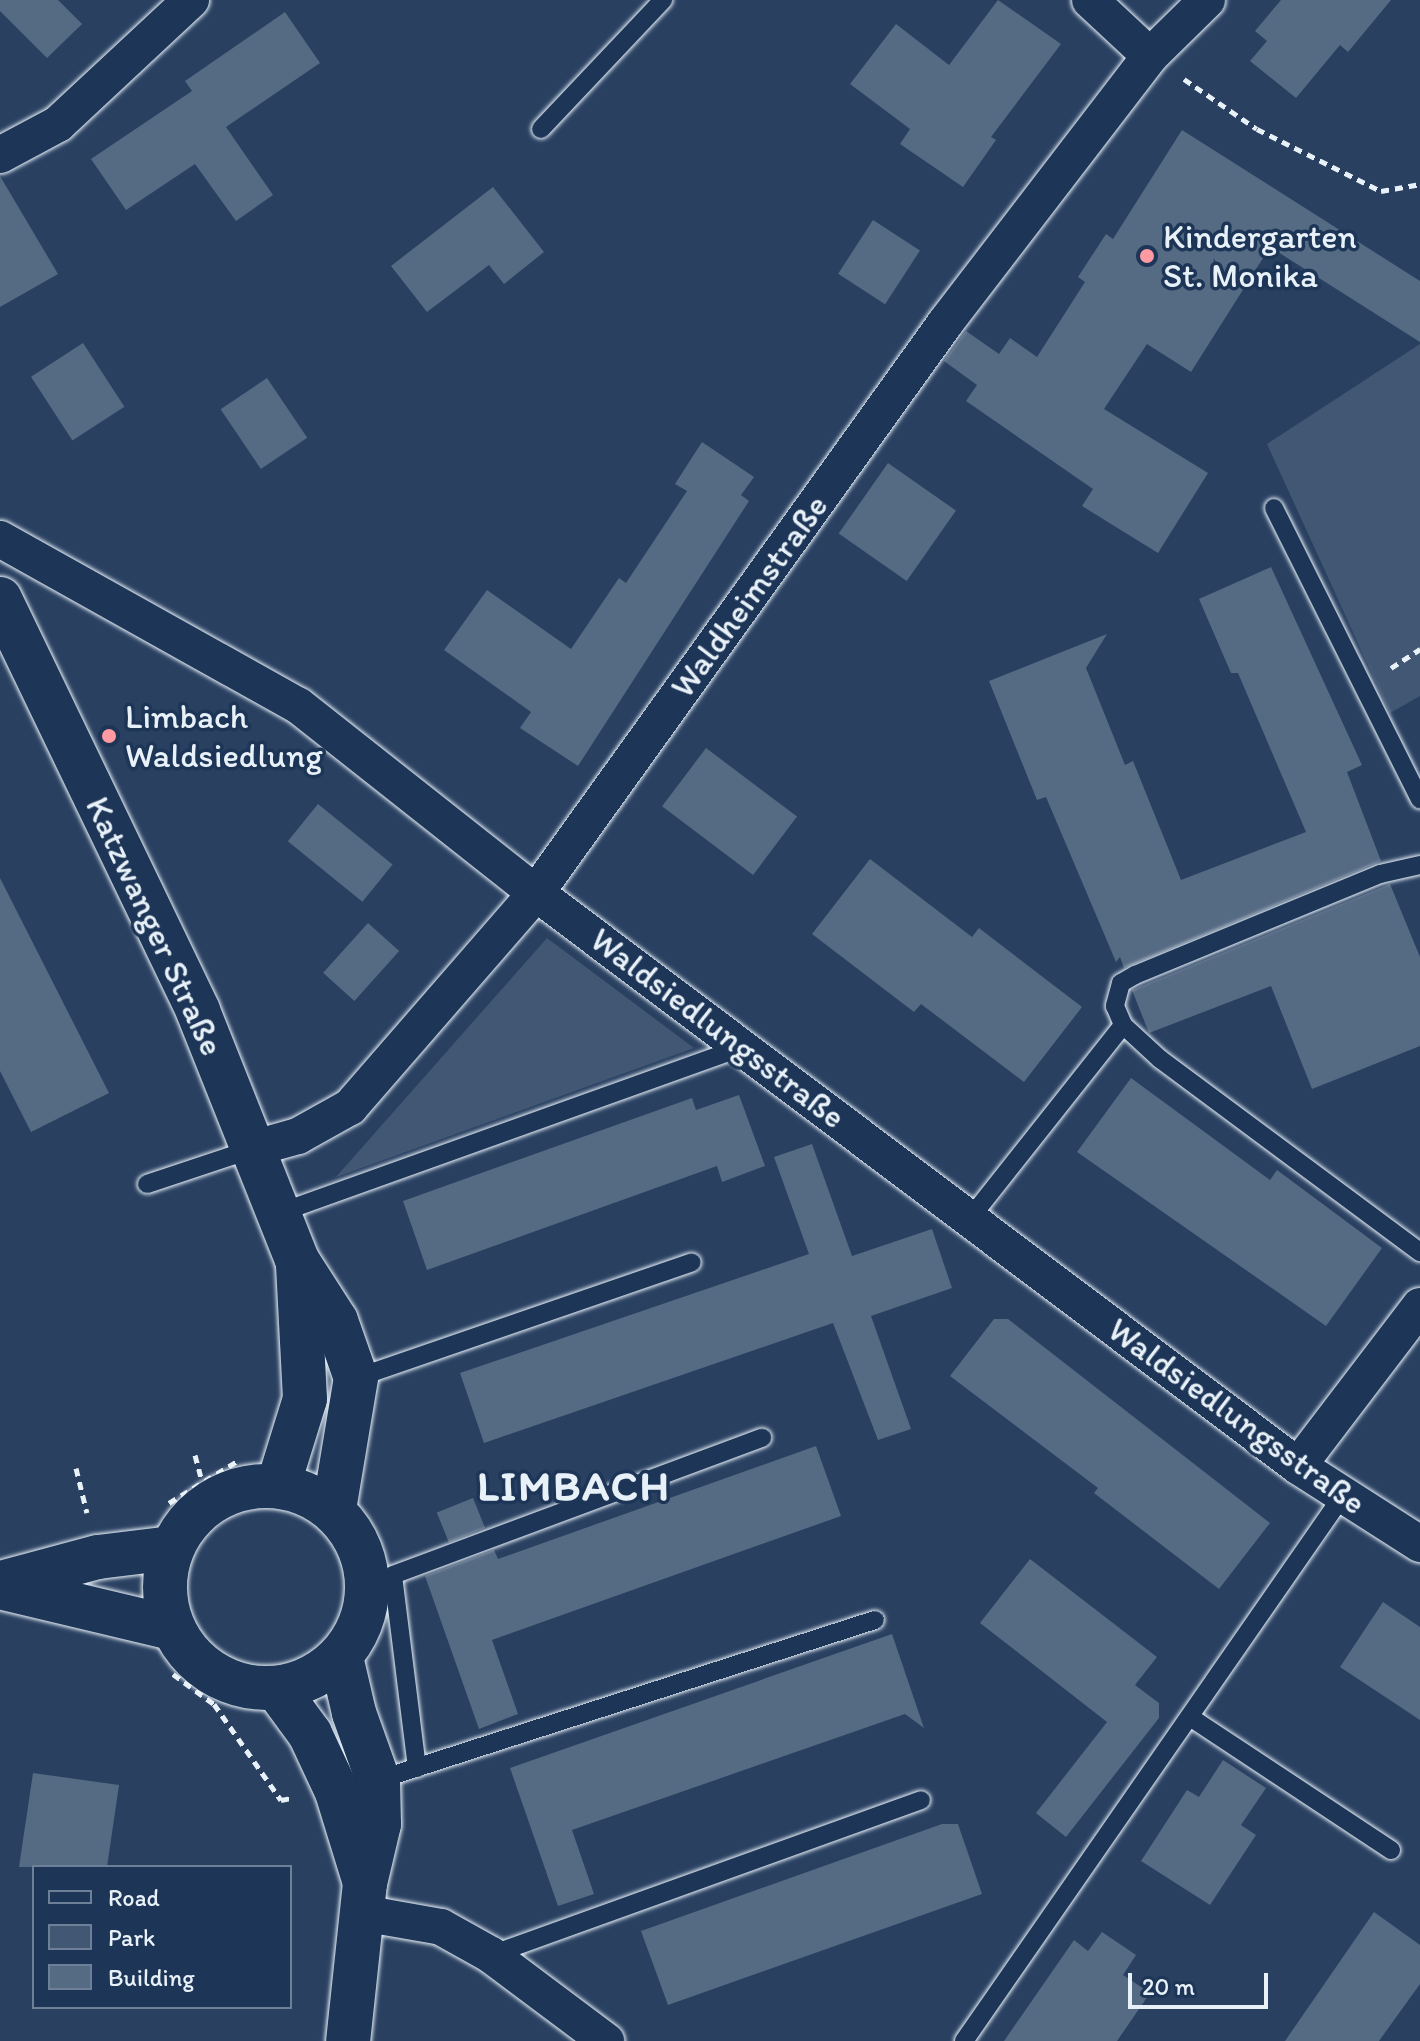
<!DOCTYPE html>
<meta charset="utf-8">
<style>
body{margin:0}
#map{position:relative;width:1420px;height:2041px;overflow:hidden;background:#294061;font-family:Itim,sans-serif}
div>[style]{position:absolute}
.green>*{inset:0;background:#415774}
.building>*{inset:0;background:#556a83;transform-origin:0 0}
.path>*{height:5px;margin-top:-2.5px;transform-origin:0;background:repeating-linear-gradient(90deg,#e8f1f8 0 8px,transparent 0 14px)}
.roads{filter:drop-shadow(0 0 2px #e8f1f8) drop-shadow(0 0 2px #e8f1f8)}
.lane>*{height:18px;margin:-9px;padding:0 9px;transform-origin:9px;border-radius:9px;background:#1d3557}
.street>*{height:36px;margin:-18px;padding:0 18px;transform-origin:18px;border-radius:18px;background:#1d3557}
.secondary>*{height:44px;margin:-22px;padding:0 22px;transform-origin:22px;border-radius:22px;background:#1d3557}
.secondary>.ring{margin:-22px;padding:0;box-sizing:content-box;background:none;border:44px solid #1d3557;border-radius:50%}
.dots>*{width:22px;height:22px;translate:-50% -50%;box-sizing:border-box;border:4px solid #1d3557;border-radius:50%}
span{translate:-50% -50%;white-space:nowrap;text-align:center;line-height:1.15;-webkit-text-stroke:7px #1d3557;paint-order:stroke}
.poi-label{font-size:34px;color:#e8f1f8}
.left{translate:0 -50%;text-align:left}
.street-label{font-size:34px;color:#e8f1f8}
.district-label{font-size:42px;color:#e8f1f8;font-weight:700;letter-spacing:2px}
.legend{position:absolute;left:32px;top:1865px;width:260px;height:144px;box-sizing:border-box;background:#1d3557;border:2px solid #6e8097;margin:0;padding:10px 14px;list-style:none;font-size:24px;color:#e8f1f8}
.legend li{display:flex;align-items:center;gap:16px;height:40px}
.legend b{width:40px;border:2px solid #6e8097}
.scale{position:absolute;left:1128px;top:1973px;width:140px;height:36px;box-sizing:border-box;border:4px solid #e8f1f8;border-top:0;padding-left:10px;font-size:24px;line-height:28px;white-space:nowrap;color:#e8f1f8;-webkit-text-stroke:6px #1d3557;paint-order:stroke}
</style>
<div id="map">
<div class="green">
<i style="clip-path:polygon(1420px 344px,1420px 696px,1390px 713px,1267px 444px)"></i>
<i style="clip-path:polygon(547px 938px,694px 1048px,336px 1177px)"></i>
</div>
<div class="building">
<i style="clip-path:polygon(0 0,58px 0,82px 24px,47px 58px,0 11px)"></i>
<i style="clip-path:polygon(998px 0,1061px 44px,991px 137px,996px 140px,963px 187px,900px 144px,910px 129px,850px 84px,896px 24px,949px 65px)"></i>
<i style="clip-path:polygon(1281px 0,1391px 0,1348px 52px,1340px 45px,1296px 98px,1250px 61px,1267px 41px,1255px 31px)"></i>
<i style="clip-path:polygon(285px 12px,320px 63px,226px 127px,273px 195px,236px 221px,195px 164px,126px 210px,91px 159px,192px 91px,185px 81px)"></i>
<i style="clip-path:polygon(1182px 130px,1420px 281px,1420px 342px,1270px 247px,1191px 372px,1147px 344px,1104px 409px,1208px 473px,1158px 553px,1082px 506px,1093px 489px,966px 401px,977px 385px,944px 361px,966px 331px,999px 354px,1010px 338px,1037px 357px,1085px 282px,1078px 277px,1106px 234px,1113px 239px)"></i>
<i style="clip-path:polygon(0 176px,58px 274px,0 307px)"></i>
<i style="clip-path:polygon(493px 187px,544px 252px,504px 284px,489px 265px,427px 312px,391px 266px)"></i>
<i style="left:873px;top:220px;width:56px;height:64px;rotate:33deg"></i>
<i style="left:83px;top:343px;width:76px;height:62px;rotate:57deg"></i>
<i style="left:267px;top:378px;width:72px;height:56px;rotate:56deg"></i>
<i style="clip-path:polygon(702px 442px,754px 477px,741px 495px,749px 501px,578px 766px,520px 728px,531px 712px,444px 650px,487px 590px,571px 649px,619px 578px,626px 583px,687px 491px,675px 484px)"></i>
<i style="left:888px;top:463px;width:83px;height:86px;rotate:35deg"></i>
<i style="clip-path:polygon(1271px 567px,1362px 765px,1347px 772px,1381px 861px,1124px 968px,1120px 957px,1116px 962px,1046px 797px,1037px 800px,989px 681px,1107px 634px,1086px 668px,1125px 765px,1133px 761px,1181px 880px,1306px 832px,1238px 673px,1231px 673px,1199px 599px)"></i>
<i style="left:706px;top:748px;width:114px;height:73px;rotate:37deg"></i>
<i style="left:318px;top:804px;width:96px;height:48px;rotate:39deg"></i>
<i style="clip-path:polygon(870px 859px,972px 937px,979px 928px,1082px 1007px,1024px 1082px,921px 1004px,914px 1012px,812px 934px)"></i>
<i style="clip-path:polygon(0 878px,109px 1093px,31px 1132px,0 1071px)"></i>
<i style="clip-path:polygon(1390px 884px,1420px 957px,1420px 1046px,1312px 1089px,1271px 986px,1149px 1033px,1132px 990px)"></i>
<i style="left:368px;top:923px;width:42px;height:67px;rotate:42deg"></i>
<i style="clip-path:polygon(1131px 1078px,1270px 1180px,1277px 1170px,1382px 1248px,1326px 1326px,1077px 1152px)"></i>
<i style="clip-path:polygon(739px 1095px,765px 1166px,722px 1182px,717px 1166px,427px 1270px,403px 1201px,692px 1098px,696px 1110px)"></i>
<i style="clip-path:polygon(812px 1144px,852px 1256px,932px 1229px,952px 1288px,871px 1316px,911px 1429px,878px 1440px,833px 1323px,484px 1443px,460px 1373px,809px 1254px,774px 1157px)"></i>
<i style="clip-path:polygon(994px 1319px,1008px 1319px,1270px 1523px,1219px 1589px,1094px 1493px,1098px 1488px,950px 1376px)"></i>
<i style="clip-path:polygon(816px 1446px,841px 1516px,492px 1640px,518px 1714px,479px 1729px,425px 1576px,494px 1550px,498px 1559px)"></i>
<i style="left:473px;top:1498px;width:32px;height:39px;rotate:68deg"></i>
<i style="clip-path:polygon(1030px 1559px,1157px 1657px,1135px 1685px,1159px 1703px,1159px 1718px,1066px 1837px,1036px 1813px,1107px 1722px,980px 1623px)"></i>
<i style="clip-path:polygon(1383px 1602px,1420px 1627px,1420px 1720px,1340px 1667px)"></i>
<i style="clip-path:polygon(892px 1634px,924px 1728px,905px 1714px,572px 1830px,594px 1894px,558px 1906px,510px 1768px)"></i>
<i style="clip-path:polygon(1223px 1760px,1266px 1788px,1241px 1825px,1256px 1835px,1210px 1905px,1141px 1861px,1187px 1790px,1199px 1797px)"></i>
<i style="clip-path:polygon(33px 1773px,119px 1785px,107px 1867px,19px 1867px)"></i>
<i style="clip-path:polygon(942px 1824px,958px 1824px,982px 1894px,668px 2005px,641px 1931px)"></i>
<i style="clip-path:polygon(1374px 1912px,1420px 1945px,1420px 1984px,1379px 2041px,1285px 2041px)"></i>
<i style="clip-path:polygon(1102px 1932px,1136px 1955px,1123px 1975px,1150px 1993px,1117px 2041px,1004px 2041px,1074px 1940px,1088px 1951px)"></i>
</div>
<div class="path">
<i style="left:1184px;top:79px;width:88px;rotate:34.4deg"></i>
<i style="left:1257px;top:129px;width:139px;rotate:26.6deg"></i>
<i style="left:1381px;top:191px;width:40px;rotate:-10deg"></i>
<i style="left:1391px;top:668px;width:35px;rotate:-33deg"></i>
<i style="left:195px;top:1455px;width:27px;rotate:75deg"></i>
<i style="left:76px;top:1468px;width:46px;rotate:76.3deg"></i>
<i style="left:169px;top:1503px;width:82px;rotate:-31.6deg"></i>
<i style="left:173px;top:1674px;width:51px;rotate:36.2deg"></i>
<i style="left:214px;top:1704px;width:117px;rotate:55.1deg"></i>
<i style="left:281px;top:1800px;width:10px;rotate:-11deg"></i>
</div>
<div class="roads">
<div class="lane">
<i style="left:541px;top:129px;width:178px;rotate:-46.6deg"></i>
<i style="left:1274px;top:508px;width:326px;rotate:63.4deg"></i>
<i style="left:1420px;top:865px;width:41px;rotate:167.3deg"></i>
<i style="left:1380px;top:874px;width:265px;rotate:157.6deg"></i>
<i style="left:1135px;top:975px;width:16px;rotate:150deg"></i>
<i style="left:1121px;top:983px;width:24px;rotate:105deg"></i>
<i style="left:1115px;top:1006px;width:21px;rotate:67deg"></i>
<i style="left:1123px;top:1025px;width:50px;rotate:42.6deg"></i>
<i style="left:1160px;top:1059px;width:324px;rotate:36.6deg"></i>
<i style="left:147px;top:1184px;width:111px;rotate:-18.4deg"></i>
<i style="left:279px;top:1213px;width:492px;rotate:-19.7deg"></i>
<i style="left:971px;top:1217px;width:245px;rotate:-51.6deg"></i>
<i style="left:356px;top:1378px;width:355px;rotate:-19deg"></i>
<i style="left:1190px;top:1717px;width:241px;rotate:33.5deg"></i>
<i style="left:417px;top:1768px;width:194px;rotate:-97.1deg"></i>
<i style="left:393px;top:1575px;width:394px;rotate:-20.4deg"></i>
<i style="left:378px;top:1780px;width:522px;rotate:-17.85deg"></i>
<i style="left:491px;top:1955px;width:457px;rotate:-19.8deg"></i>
<i style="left:964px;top:2041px;width:661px;rotate:-55.23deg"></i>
</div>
<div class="street">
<i style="left:1090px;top:0;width:82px;rotate:43deg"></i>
<i style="left:0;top:155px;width:66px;rotate:-28.1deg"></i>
<i style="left:58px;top:124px;width:182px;rotate:-43deg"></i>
<i style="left:0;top:539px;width:342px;rotate:29.2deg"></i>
<i style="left:299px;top:706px;width:302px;rotate:38.3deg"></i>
<i style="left:536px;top:893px;width:953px;rotate:36.94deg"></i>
<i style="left:1298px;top:1466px;width:145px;rotate:32.6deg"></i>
<i style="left:255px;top:1148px;width:45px;rotate:-15.6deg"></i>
<i style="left:298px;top:1136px;width:60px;rotate:-29.1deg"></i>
<i style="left:350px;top:1107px;width:284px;rotate:-49deg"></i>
<i style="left:536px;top:893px;width:703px;rotate:-54.32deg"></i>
<i style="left:946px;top:322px;width:335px;rotate:-52.5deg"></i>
<i style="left:1150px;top:56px;width:80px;rotate:-44.5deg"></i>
<i style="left:1298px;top:1466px;width:201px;rotate:-52.7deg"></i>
<i style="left:362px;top:1913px;width:80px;rotate:10deg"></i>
<i style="left:441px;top:1927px;width:57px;rotate:29.2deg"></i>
<i style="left:491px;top:1955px;width:144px;rotate:36.8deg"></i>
</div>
<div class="secondary">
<i style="left:0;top:599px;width:457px;rotate:64.3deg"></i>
<i style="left:198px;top:1011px;width:268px;rotate:68.3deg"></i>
<i style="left:297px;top:1260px;width:72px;rotate:57.4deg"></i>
<i style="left:336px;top:1321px;width:60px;rotate:70.7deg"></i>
<i style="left:356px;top:1378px;width:134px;rotate:99.5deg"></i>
<i class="ring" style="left:165px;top:1486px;width:158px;height:158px"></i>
<i style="left:278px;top:1486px;width:91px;rotate:-72.8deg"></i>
<i style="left:305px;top:1399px;width:133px;rotate:-93deg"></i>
<i style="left:1px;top:1583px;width:100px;rotate:-15deg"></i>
<i style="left:98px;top:1557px;width:74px;rotate:-7deg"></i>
<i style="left:0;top:1587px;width:177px;rotate:13.4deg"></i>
<i style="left:341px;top:1657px;width:57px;rotate:76.9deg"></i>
<i style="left:354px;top:1713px;width:71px;rotate:70.3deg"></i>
<i style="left:378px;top:1780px;width:44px;rotate:88.7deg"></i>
<i style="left:379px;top:1824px;width:61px;rotate:103.3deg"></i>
<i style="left:365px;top:1883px;width:159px;rotate:96.1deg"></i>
<i style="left:277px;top:1689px;width:56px;rotate:53.7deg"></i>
<i style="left:310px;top:1734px;width:64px;rotate:65deg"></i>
<i style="left:337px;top:1792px;width:95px;rotate:72.9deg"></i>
</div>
</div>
<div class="dots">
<i style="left:1147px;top:256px;background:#ff9aa2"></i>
<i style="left:109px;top:736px;background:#ff9aa2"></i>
</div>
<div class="poi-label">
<span class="left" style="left:1163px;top:256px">Kindergarten<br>St. Monika</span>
<span class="left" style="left:125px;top:736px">Limbach<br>Waldsiedlung</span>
</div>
<div class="street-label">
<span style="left:749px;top:596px;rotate:-54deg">Waldheimstraße</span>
<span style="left:155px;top:926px;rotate:65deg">Katzwanger Straße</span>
<span style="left:718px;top:1028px;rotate:37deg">Waldsiedlungsstraße</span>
<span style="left:1237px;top:1416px;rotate:36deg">Waldsiedlungsstraße</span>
</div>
<div class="district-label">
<span style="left:574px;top:1486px">LIMBACH</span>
</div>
<ul class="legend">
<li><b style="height:10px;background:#1d3557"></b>Road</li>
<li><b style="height:22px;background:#415774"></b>Park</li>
<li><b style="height:22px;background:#556a83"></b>Building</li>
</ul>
<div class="scale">20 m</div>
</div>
